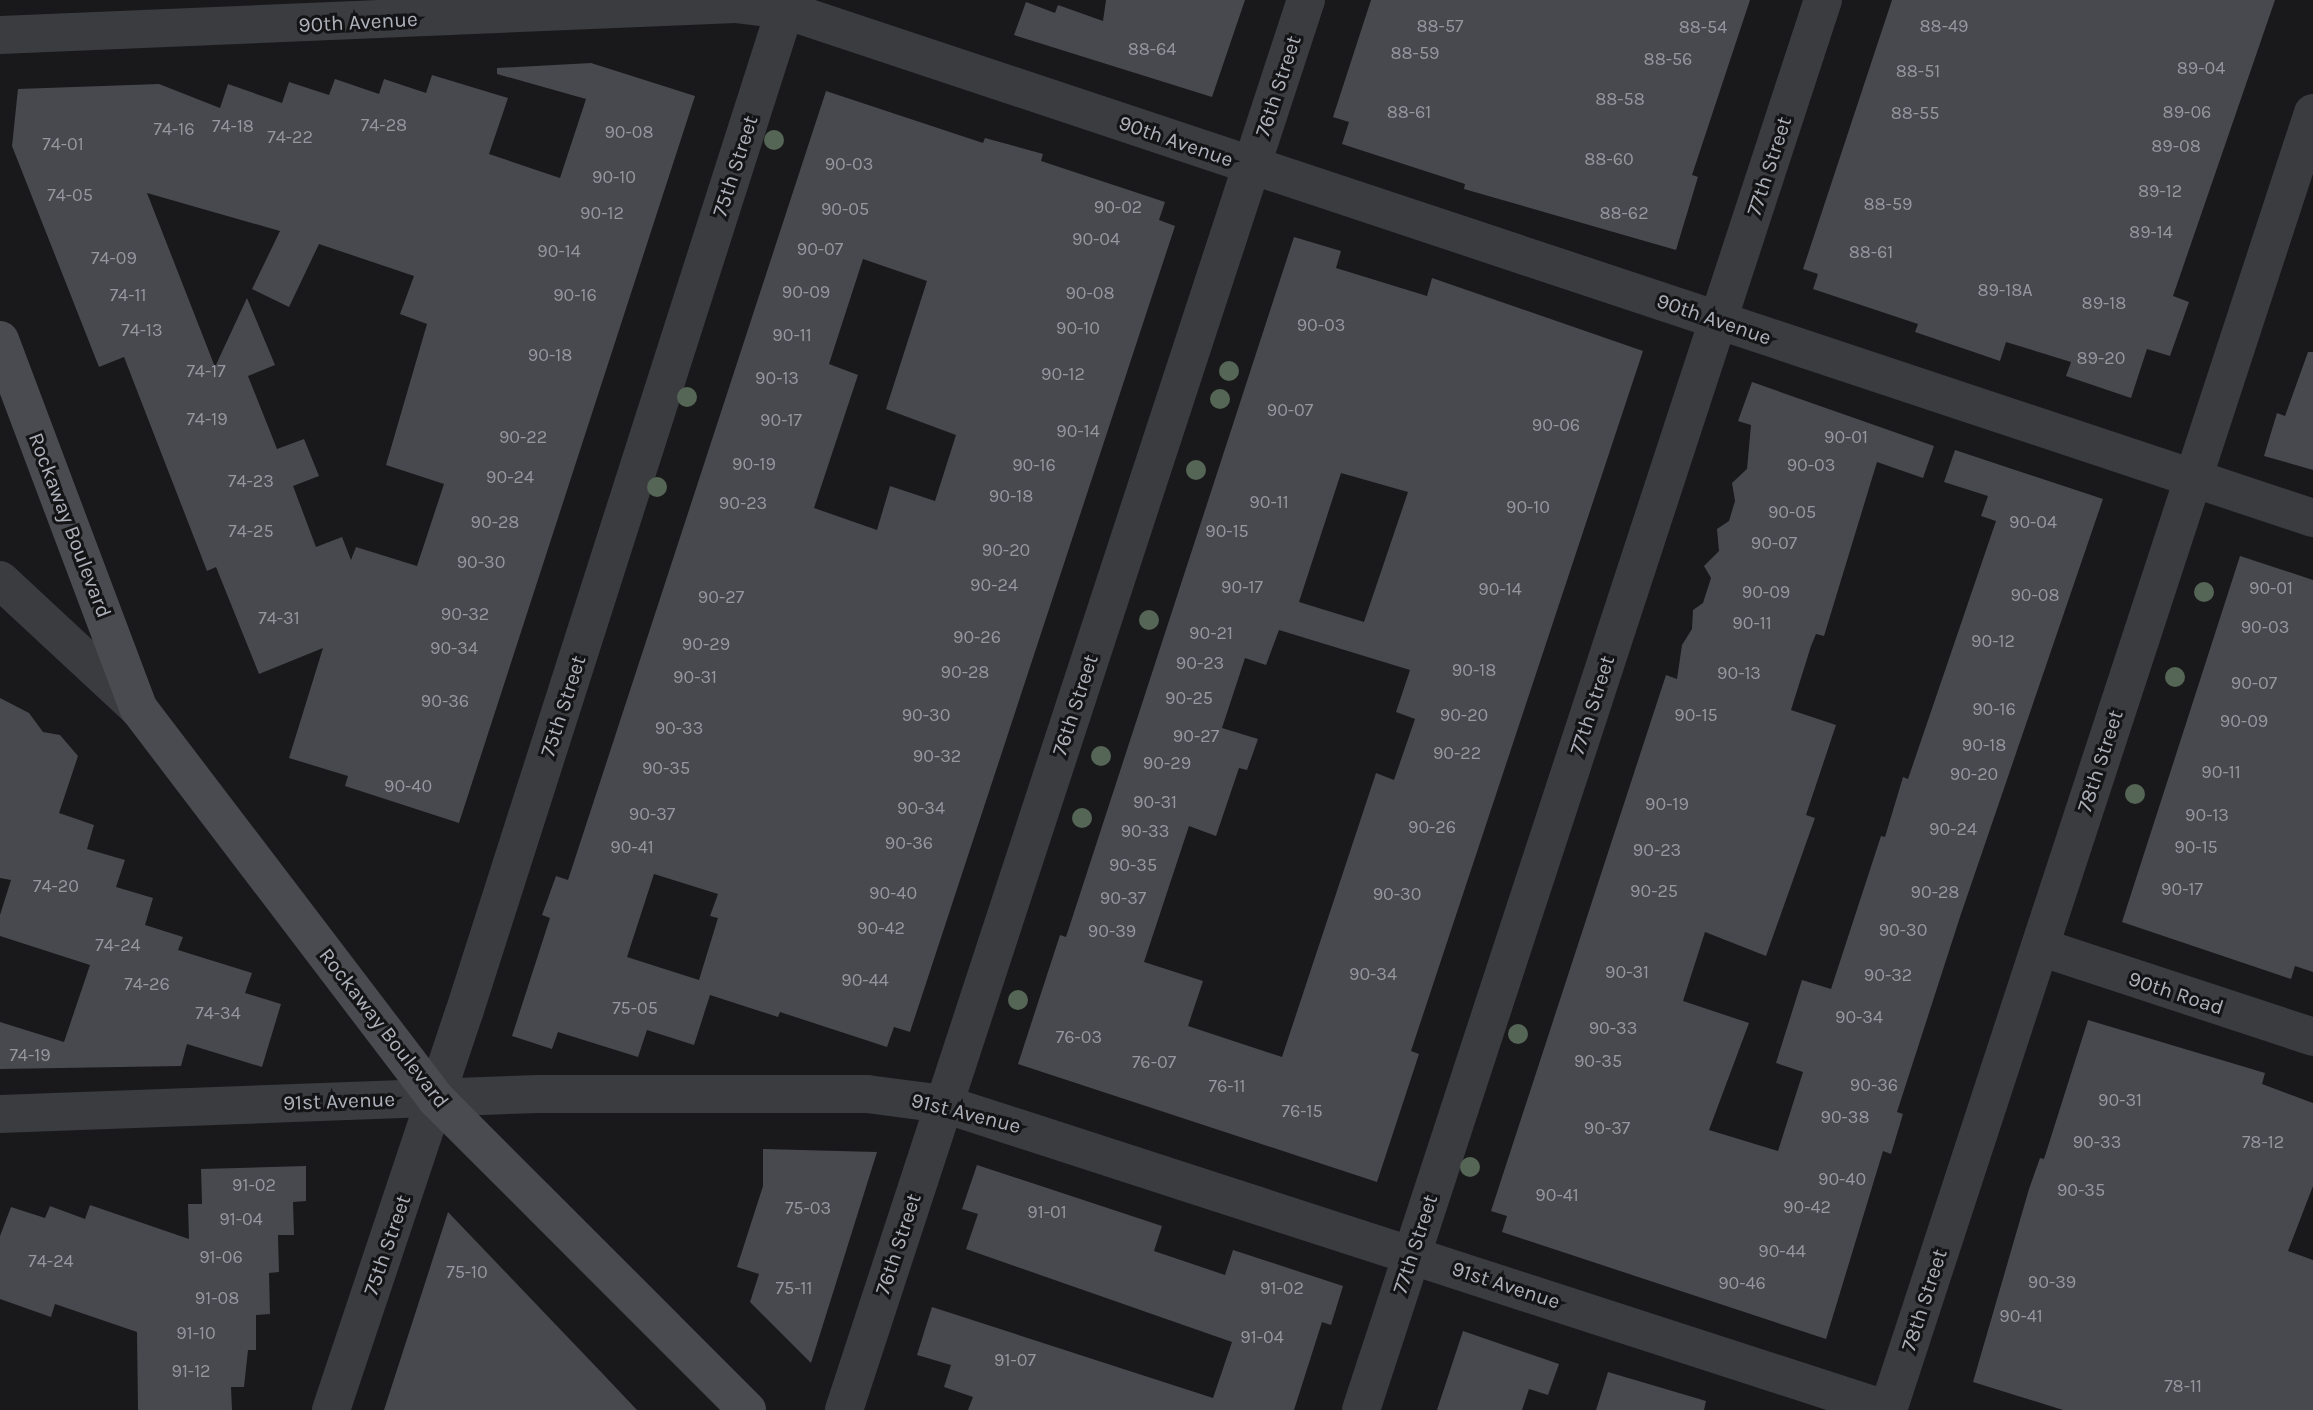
<!DOCTYPE html>
<style>
body{margin:0}
#map{position:relative;width:2313px;height:1410px;overflow:hidden;background:#19191b;font-family:Karla,sans-serif}
div>[style]{position:absolute}
.building>*{inset:0;background:#48494e}
.minor>*{height:38px;margin:-19px;padding:0 19px;transform-origin:19px;border-radius:19px;background:#3b3c40}
.secondary>*{height:38px;margin:-19px;padding:0 19px;transform-origin:19px;border-radius:19px;background:#494b50}
.trees>*{width:20px;height:20px;margin:-10px;border-radius:50%;background:#556556}
span{translate:-50% -50%;white-space:nowrap;text-align:center;line-height:1.15;-webkit-text-stroke:6px #141416;paint-order:stroke}
.number-label{font-size:18px;color:#94979f}
.number-label span{-webkit-text-stroke-width:0}
.street-label{font-size:21px;color:#adb1ba}
</style>
<div id="map">
<div class="building">
<i style="clip-path:polygon(1106px 0,1245px 0,1212px 97px,1014px 35px,1026px 2px,1055px 13px,1058px 5px,1103px 21px)"></i>
<i style="clip-path:polygon(1371px 0,1750px 0,1692px 175px,1698px 177px,1676px 250px,1464px 189px,1465px 184px,1342px 144px,1349px 122px,1333px 117px)"></i>
<i style="clip-path:polygon(1892px 0,2275px 0,2173px 296px,2189px 302px,2170px 356px,2147px 349px,2131px 398px,2066px 376px,2071px 362px,2006px 342px,2000px 361px,1915px 332px,1918px 324px,1813px 289px,1818px 274px,1803px 269px)"></i>
<i style="clip-path:polygon(evenodd,591px 63px,695px 96px,459px 823px,345px 786px,348px 776px,289px 758px,323px 648px,259px 674px,216px 567px,207px 571px,124px 357px,99px 367px,12px 146px,18px 89px,159px 84px,220px 108px,228px 84px,282px 103px,289px 82px,329px 95px,335px 79px,379px 94px,384px 79px,426px 93px,432px 75px,508px 98px,489px 154px,560px 178px,586px 99px,497px 74px,497px 68px,591px 63px,147px 193px,280px 231px,252px 289px,289px 307px,319px 244px,414px 276px,400px 314px,427px 324px,386px 465px,444px 484px,417px 566px,356px 547px,351px 560px,342px 537px,316px 547px,293px 486px,319px 476px,304px 439px,277px 449px,248px 376px,275px 365px,247px 298px,215px 367px,147px 193px)"></i>
<i style="clip-path:polygon(evenodd,826px 91px,983px 143px,985px 138px,1043px 154px,1041px 161px,1165px 202px,1159px 220px,1175px 226px,910px 1032px,894px 1027px,887px 1047px,780px 1012px,778px 1017px,710px 995px,694px 1045px,647px 1030px,638px 1057px,558px 1032px,552px 1049px,512px 1036px,550px 918px,542px 915px,556px 876px,568px 880px,826px 91px,863px 259px,927px 281px,886px 409px,956px 435px,935px 501px,890px 486px,877px 530px,814px 508px,858px 375px,829px 364px,863px 259px,826px 91px,654px 874px,718px 894px,710px 916px,718px 918px,699px 980px,627px 957px,654px 874px)"></i>
<i style="clip-path:polygon(evenodd,1294px 237px,1341px 251px,1336px 268px,1427px 296px,1432px 278px,1643px 351px,1411px 1051px,1419px 1054px,1377px 1182px,1018px 1064px,1060px 935px,1066px 937px,1294px 237px,1341px 473px,1408px 492px,1364px 622px,1299px 602px,1341px 473px,1294px 237px,1279px 630px,1410px 670px,1396px 712px,1415px 719px,1394px 780px,1376px 773px,1282px 1057px,1188px 1026px,1203px 981px,1144px 962px,1189px 826px,1216px 836px,1239px 768px,1247px 770px,1258px 739px,1222px 728px,1245px 658px,1266px 665px,1279px 630px)"></i>
<i style="clip-path:polygon(2308px 352px,2313px 352px,2313px 470px,2264px 456px,2277px 413px,2285px 416px)"></i>
<i style="clip-path:polygon(1752px 382px,1934px 446px,1923px 478px,1877px 462px,1824px 636px,1816px 634px,1811px 646px,1791px 710px,1836px 725px,1806px 815px,1815px 818px,1766px 956px,1705px 932px,1683px 1001px,1749px 1023px,1709px 1130px,1778px 1151px,1803px 1072px,1776px 1063px,1802px 980px,1831px 989px,1881px 836px,1885px 837px,1903px 777px,1908px 779px,1996px 521px,1981px 516px,1988px 496px,1944px 482px,1955px 450px,2103px 499px,1960px 917px,1897px 1112px,1903px 1114px,1891px 1154px,1883px 1151px,1826px 1339px,1502px 1232px,1507px 1216px,1491px 1211px,1666px 675px,1677px 679px,1682px 645px,1692px 629px,1693px 610px,1703px 603px,1711px 578px,1704px 566px,1719px 551px,1717px 529px,1729px 521px,1735px 501px,1732px 483px,1747px 469px,1751px 425px,1738px 421px)"></i>
<i style="clip-path:polygon(2240px 556px,2313px 580px,2313px 972px,2295px 966px,2291px 979px,2122px 922px)"></i>
<i style="clip-path:polygon(0 698px,29px 713px,43px 732px,60px 735px,78px 756px,59px 813px,94px 825px,87px 849px,125px 860px,116px 887px,153px 898px,145px 925px,183px 937px,178px 950px,252px 973px,245px 993px,281px 1004px,262px 1067px,187px 1044px,181px 1066px,0 1069px,0 1022px,64px 1042px,90px 965px,0 936px,0 915px,11px 880px,0 878px)"></i>
<i style="clip-path:polygon(2088px 1020px,2265px 1073px,2262px 1084px,2313px 1103px,2313px 1186px,2288px 1251px,2313px 1260px,2313px 1410px,2063px 1410px,1973px 1382px,2029px 1189px,2040px 1158px,2044px 1159px)"></i>
<i style="clip-path:polygon(763px 1149px,877px 1152px,811px 1363px,750px 1302px,759px 1274px,737px 1267px,763px 1186px)"></i>
<i style="clip-path:polygon(977px 1165px,1162px 1226px,1154px 1251px,1225px 1275px,1233px 1250px,1343px 1286px,1331px 1325px,1322px 1322px,1294px 1410px,968px 1410px,973px 1397px,944px 1387px,951px 1365px,917px 1355px,932px 1307px,1213px 1398px,1232px 1342px,966px 1249px,978px 1214px,962px 1209px)"></i>
<i style="clip-path:polygon(306px 1166px,306px 1201px,293px 1202px,294px 1235px,278px 1235px,279px 1272px,269px 1273px,270px 1314px,256px 1315px,256px 1350px,248px 1350px,244px 1387px,231px 1387px,232px 1410px,138px 1410px,137px 1332px,55px 1304px,51px 1317px,0 1299px,0 1236px,11px 1207px,45px 1218px,50px 1206px,85px 1219px,90px 1205px,189px 1239px,188px 1204px,202px 1204px,201px 1169px)"></i>
<i style="clip-path:polygon(448px 1212px,601px 1372px,637px 1410px,384px 1410px)"></i>
<i style="clip-path:polygon(1463px 1331px,1559px 1364px,1548px 1395px,1529px 1389px,1522px 1410px,1437px 1410px)"></i>
<i style="clip-path:polygon(1608px 1372px,1706px 1401px,1704px 1410px,1596px 1410px)"></i>
</div>
<div class="minor">
<i style="left:0;top:35px;width:736px;rotate:-2.42deg"></i>
<i style="left:735px;top:4px;width:50px;rotate:6.8deg"></i>
<i style="left:785px;top:10px;width:1610px;rotate:18.39deg"></i>
<i style="left:0;top:580px;width:190px;rotate:42.9deg"></i>
<i style="left:2040px;top:947px;width:287px;rotate:18.2deg"></i>
<i style="left:0;top:1114px;width:539px;rotate:-2.13deg"></i>
<i style="left:539px;top:1094px;width:328px"></i>
<i style="left:867px;top:1094px;width:78px;rotate:7.4deg"></i>
<i style="left:944px;top:1104px;width:992px;rotate:17.96deg"></i>
<i style="left:1888px;top:1410px;width:1365px;rotate:-71.86deg"></i>
<i style="left:331px;top:1410px;width:419px;rotate:-71.5deg"></i>
<i style="left:464px;top:1013px;width:1064px;rotate:-72.26deg"></i>
<i style="left:844px;top:1410px;width:1484px;rotate:-71.86deg"></i>
<i style="left:1361px;top:1410px;width:1484px;rotate:-71.86deg"></i>
</div>
<div class="secondary">
<i style="left:0;top:340px;width:394px;rotate:69.4deg"></i>
<i style="left:139px;top:709px;width:490px;rotate:52.7deg"></i>
<i style="left:436px;top:1099px;width:440px;rotate:45deg"></i>
</div>
<div class="trees">
<i style="left:774px;top:140px"></i>
<i style="left:1229px;top:371px"></i>
<i style="left:687px;top:397px"></i>
<i style="left:1220px;top:399px"></i>
<i style="left:1196px;top:470px"></i>
<i style="left:657px;top:487px"></i>
<i style="left:2204px;top:592px"></i>
<i style="left:1149px;top:620px"></i>
<i style="left:2175px;top:677px"></i>
<i style="left:1101px;top:756px"></i>
<i style="left:2135px;top:794px"></i>
<i style="left:1082px;top:818px"></i>
<i style="left:1018px;top:1000px"></i>
<i style="left:1518px;top:1034px"></i>
<i style="left:1470px;top:1167px"></i>
</div>
<div class="number-label">
<span style="left:1440px;top:26px">88-57</span>
<span style="left:1944px;top:26px">88-49</span>
<span style="left:1703px;top:27px">88-54</span>
<span style="left:1152px;top:49px">88-64</span>
<span style="left:1415px;top:53px">88-59</span>
<span style="left:1668px;top:59px">88-56</span>
<span style="left:2201px;top:68px">89-04</span>
<span style="left:1918px;top:71px">88-51</span>
<span style="left:1620px;top:99px">88-58</span>
<span style="left:1409px;top:112px">88-61</span>
<span style="left:2187px;top:112px">89-06</span>
<span style="left:1915px;top:113px">88-55</span>
<span style="left:384px;top:125px">74-28</span>
<span style="left:233px;top:126px">74-18</span>
<span style="left:174px;top:129px">74-16</span>
<span style="left:629px;top:132px">90-08</span>
<span style="left:290px;top:137px">74-22</span>
<span style="left:63px;top:144px">74-01</span>
<span style="left:2176px;top:146px">89-08</span>
<span style="left:1609px;top:159px">88-60</span>
<span style="left:849px;top:164px">90-03</span>
<span style="left:614px;top:177px">90-10</span>
<span style="left:2160px;top:191px">89-12</span>
<span style="left:70px;top:195px">74-05</span>
<span style="left:1888px;top:204px">88-59</span>
<span style="left:1118px;top:207px">90-02</span>
<span style="left:845px;top:209px">90-05</span>
<span style="left:602px;top:213px">90-12</span>
<span style="left:1624px;top:213px">88-62</span>
<span style="left:2151px;top:232px">89-14</span>
<span style="left:1096px;top:239px">90-04</span>
<span style="left:820px;top:249px">90-07</span>
<span style="left:559px;top:251px">90-14</span>
<span style="left:1871px;top:252px">88-61</span>
<span style="left:114px;top:258px">74-09</span>
<span style="left:2005px;top:290px">89-18A</span>
<span style="left:806px;top:292px">90-09</span>
<span style="left:1090px;top:293px">90-08</span>
<span style="left:128px;top:295px">74-11</span>
<span style="left:575px;top:295px">90-16</span>
<span style="left:2104px;top:303px">89-18</span>
<span style="left:1321px;top:325px">90-03</span>
<span style="left:1078px;top:328px">90-10</span>
<span style="left:142px;top:330px">74-13</span>
<span style="left:792px;top:335px">90-11</span>
<span style="left:550px;top:355px">90-18</span>
<span style="left:2101px;top:358px">89-20</span>
<span style="left:206px;top:371px">74-17</span>
<span style="left:1063px;top:374px">90-12</span>
<span style="left:777px;top:378px">90-13</span>
<span style="left:1290px;top:410px">90-07</span>
<span style="left:207px;top:419px">74-19</span>
<span style="left:781px;top:420px">90-17</span>
<span style="left:1556px;top:425px">90-06</span>
<span style="left:1078px;top:431px">90-14</span>
<span style="left:523px;top:437px">90-22</span>
<span style="left:1846px;top:437px">90-01</span>
<span style="left:754px;top:464px">90-19</span>
<span style="left:1034px;top:465px">90-16</span>
<span style="left:1811px;top:465px">90-03</span>
<span style="left:510px;top:477px">90-24</span>
<span style="left:251px;top:481px">74-23</span>
<span style="left:1011px;top:496px">90-18</span>
<span style="left:1269px;top:502px">90-11</span>
<span style="left:743px;top:503px">90-23</span>
<span style="left:1528px;top:507px">90-10</span>
<span style="left:1792px;top:512px">90-05</span>
<span style="left:495px;top:522px">90-28</span>
<span style="left:2033px;top:522px">90-04</span>
<span style="left:251px;top:531px">74-25</span>
<span style="left:1227px;top:531px">90-15</span>
<span style="left:1774px;top:543px">90-07</span>
<span style="left:1006px;top:550px">90-20</span>
<span style="left:481px;top:562px">90-30</span>
<span style="left:994px;top:585px">90-24</span>
<span style="left:1242px;top:587px">90-17</span>
<span style="left:2271px;top:588px">90-01</span>
<span style="left:1500px;top:589px">90-14</span>
<span style="left:1766px;top:592px">90-09</span>
<span style="left:2035px;top:595px">90-08</span>
<span style="left:721px;top:597px">90-27</span>
<span style="left:465px;top:614px">90-32</span>
<span style="left:279px;top:618px">74-31</span>
<span style="left:1752px;top:623px">90-11</span>
<span style="left:2265px;top:627px">90-03</span>
<span style="left:1211px;top:633px">90-21</span>
<span style="left:977px;top:637px">90-26</span>
<span style="left:1993px;top:641px">90-12</span>
<span style="left:706px;top:644px">90-29</span>
<span style="left:454px;top:648px">90-34</span>
<span style="left:1200px;top:663px">90-23</span>
<span style="left:1474px;top:670px">90-18</span>
<span style="left:965px;top:672px">90-28</span>
<span style="left:1739px;top:673px">90-13</span>
<span style="left:695px;top:677px">90-31</span>
<span style="left:2254px;top:683px">90-07</span>
<span style="left:1189px;top:698px">90-25</span>
<span style="left:445px;top:701px">90-36</span>
<span style="left:1994px;top:709px">90-16</span>
<span style="left:926px;top:715px">90-30</span>
<span style="left:1464px;top:715px">90-20</span>
<span style="left:1696px;top:715px">90-15</span>
<span style="left:2244px;top:721px">90-09</span>
<span style="left:679px;top:728px">90-33</span>
<span style="left:1196px;top:736px">90-27</span>
<span style="left:1984px;top:745px">90-18</span>
<span style="left:1457px;top:753px">90-22</span>
<span style="left:937px;top:756px">90-32</span>
<span style="left:1167px;top:763px">90-29</span>
<span style="left:666px;top:768px">90-35</span>
<span style="left:2221px;top:772px">90-11</span>
<span style="left:1974px;top:774px">90-20</span>
<span style="left:408px;top:786px">90-40</span>
<span style="left:1155px;top:802px">90-31</span>
<span style="left:1667px;top:804px">90-19</span>
<span style="left:921px;top:808px">90-34</span>
<span style="left:652px;top:814px">90-37</span>
<span style="left:2207px;top:815px">90-13</span>
<span style="left:1432px;top:827px">90-26</span>
<span style="left:1953px;top:829px">90-24</span>
<span style="left:1145px;top:831px">90-33</span>
<span style="left:909px;top:843px">90-36</span>
<span style="left:632px;top:847px">90-41</span>
<span style="left:2196px;top:847px">90-15</span>
<span style="left:1657px;top:850px">90-23</span>
<span style="left:1133px;top:865px">90-35</span>
<span style="left:56px;top:886px">74-20</span>
<span style="left:2182px;top:889px">90-17</span>
<span style="left:1654px;top:891px">90-25</span>
<span style="left:1935px;top:892px">90-28</span>
<span style="left:893px;top:893px">90-40</span>
<span style="left:1397px;top:894px">90-30</span>
<span style="left:1123px;top:898px">90-37</span>
<span style="left:881px;top:928px">90-42</span>
<span style="left:1903px;top:930px">90-30</span>
<span style="left:1112px;top:931px">90-39</span>
<span style="left:118px;top:945px">74-24</span>
<span style="left:1627px;top:972px">90-31</span>
<span style="left:1373px;top:974px">90-34</span>
<span style="left:1888px;top:975px">90-32</span>
<span style="left:865px;top:980px">90-44</span>
<span style="left:147px;top:984px">74-26</span>
<span style="left:635px;top:1008px">75-05</span>
<span style="left:218px;top:1013px">74-34</span>
<span style="left:1859px;top:1017px">90-34</span>
<span style="left:1613px;top:1028px">90-33</span>
<span style="left:1079px;top:1037px">76-03</span>
<span style="left:30px;top:1055px">74-19</span>
<span style="left:1598px;top:1061px">90-35</span>
<span style="left:1154px;top:1062px">76-07</span>
<span style="left:1874px;top:1085px">90-36</span>
<span style="left:1227px;top:1086px">76-11</span>
<span style="left:2120px;top:1100px">90-31</span>
<span style="left:1302px;top:1111px">76-15</span>
<span style="left:1845px;top:1117px">90-38</span>
<span style="left:1607px;top:1128px">90-37</span>
<span style="left:2097px;top:1142px">90-33</span>
<span style="left:2263px;top:1142px">78-12</span>
<span style="left:1842px;top:1179px">90-40</span>
<span style="left:254px;top:1185px">91-02</span>
<span style="left:2081px;top:1190px">90-35</span>
<span style="left:1557px;top:1195px">90-41</span>
<span style="left:1807px;top:1207px">90-42</span>
<span style="left:808px;top:1208px">75-03</span>
<span style="left:1047px;top:1212px">91-01</span>
<span style="left:241px;top:1219px">91-04</span>
<span style="left:1782px;top:1251px">90-44</span>
<span style="left:221px;top:1257px">91-06</span>
<span style="left:51px;top:1261px">74-24</span>
<span style="left:467px;top:1272px">75-10</span>
<span style="left:2052px;top:1282px">90-39</span>
<span style="left:1742px;top:1283px">90-46</span>
<span style="left:794px;top:1288px">75-11</span>
<span style="left:1282px;top:1288px">91-02</span>
<span style="left:217px;top:1298px">91-08</span>
<span style="left:2021px;top:1316px">90-41</span>
<span style="left:196px;top:1333px">91-10</span>
<span style="left:1262px;top:1337px">91-04</span>
<span style="left:1015px;top:1360px">91-07</span>
<span style="left:191px;top:1371px">91-12</span>
<span style="left:2183px;top:1386px">78-11</span>
</div>
<div class="street-label">
<span style="left:358px;top:22px;rotate:-3deg">90th Avenue</span>
<span style="left:1278px;top:86px;rotate:-72deg">76th Street</span>
<span style="left:1176px;top:141px;rotate:19deg">90th Avenue</span>
<span style="left:735px;top:166px;rotate:-72deg">75th Street</span>
<span style="left:1769px;top:166px;rotate:-72deg">77th Street</span>
<span style="left:1714px;top:319px;rotate:19deg">90th Avenue</span>
<span style="left:70px;top:525px;rotate:69deg">Rockaway Boulevard</span>
<span style="left:1075px;top:705px;rotate:-72deg">76th Street</span>
<span style="left:1592px;top:705px;rotate:-72deg">77th Street</span>
<span style="left:563px;top:706px;rotate:-72deg">75th Street</span>
<span style="left:2100px;top:761px;rotate:-72deg">78th Street</span>
<span style="left:2176px;top:993px;rotate:18deg">90th Road</span>
<span style="left:384px;top:1028px;rotate:52deg">Rockaway Boulevard</span>
<span style="left:339px;top:1101px;rotate:-2deg">91st Avenue</span>
<span style="left:966px;top:1113px;rotate:14deg">91st Avenue</span>
<span style="left:898px;top:1244px;rotate:-72deg">76th Street</span>
<span style="left:1415px;top:1244px;rotate:-72deg">77th Street</span>
<span style="left:387px;top:1245px;rotate:-71deg">75th Street</span>
<span style="left:1506px;top:1285px;rotate:18deg">91st Avenue</span>
<span style="left:1924px;top:1300px;rotate:-72deg">78th Street</span>
</div>
</div>
